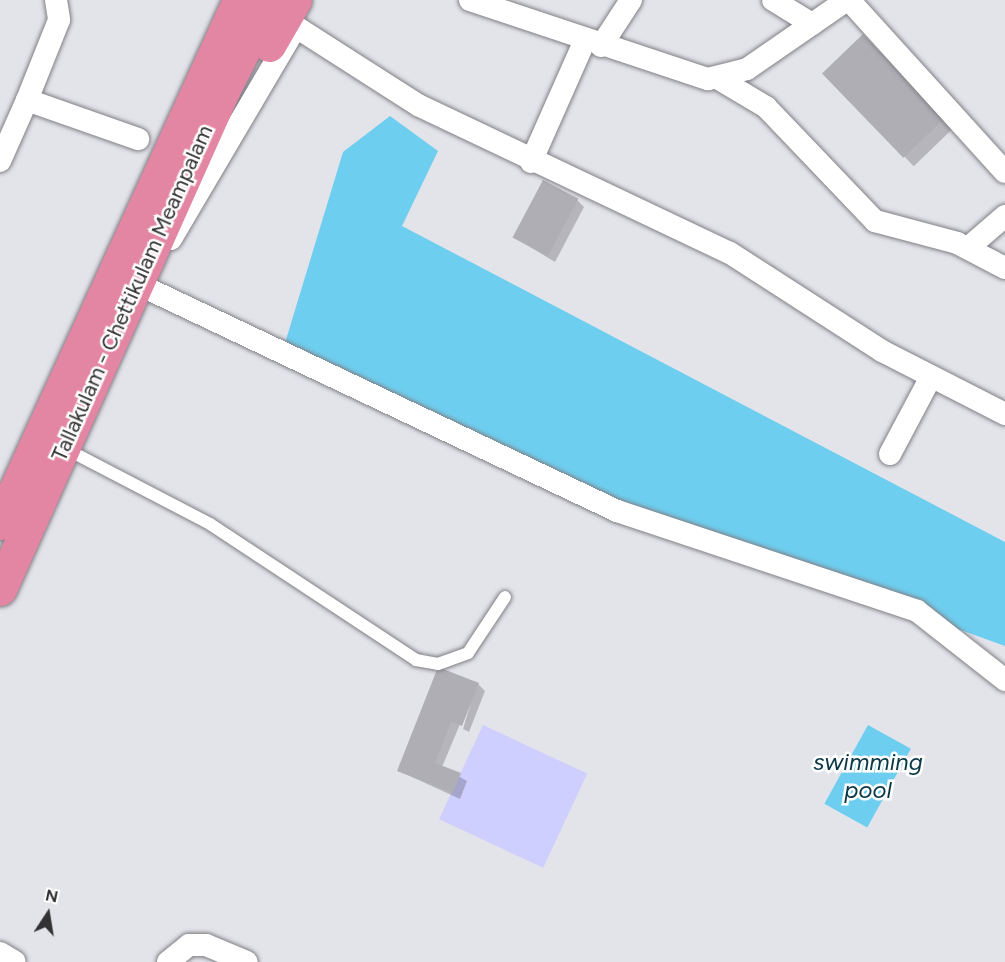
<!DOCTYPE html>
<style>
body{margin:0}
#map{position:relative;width:1005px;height:962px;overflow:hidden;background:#e3e3ea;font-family:Figtree,sans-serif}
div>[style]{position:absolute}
.green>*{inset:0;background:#cfcfff;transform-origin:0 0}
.water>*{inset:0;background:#6eceef;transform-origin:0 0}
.shadow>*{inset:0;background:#0003;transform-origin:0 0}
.building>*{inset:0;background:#aeaeb4;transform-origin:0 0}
.roads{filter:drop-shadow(0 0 2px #808086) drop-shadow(0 0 2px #808086)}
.lane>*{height:12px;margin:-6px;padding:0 6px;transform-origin:6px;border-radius:6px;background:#fff}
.street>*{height:22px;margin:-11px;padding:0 11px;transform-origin:11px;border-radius:11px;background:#fff}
.highway>*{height:33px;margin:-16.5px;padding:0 16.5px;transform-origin:16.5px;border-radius:16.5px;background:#e386a3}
span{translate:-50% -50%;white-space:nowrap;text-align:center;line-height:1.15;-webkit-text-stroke:5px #fff;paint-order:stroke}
.street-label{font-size:22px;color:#323234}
.water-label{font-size:24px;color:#0a3845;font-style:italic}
.north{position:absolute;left:18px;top:884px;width:60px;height:60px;-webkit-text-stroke:4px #fff;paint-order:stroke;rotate:12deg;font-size:16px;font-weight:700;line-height:24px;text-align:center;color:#323234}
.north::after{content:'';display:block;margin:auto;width:21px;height:27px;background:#323234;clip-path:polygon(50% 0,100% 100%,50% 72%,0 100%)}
</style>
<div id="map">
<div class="green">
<i style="left:483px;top:725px;width:115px;height:104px;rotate:25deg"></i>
</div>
<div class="water">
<i style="clip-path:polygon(390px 116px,438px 151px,402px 226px,1005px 542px,1005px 646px,744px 552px,603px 494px,285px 343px,343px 152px)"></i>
<i style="left:868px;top:725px;width:49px;height:90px;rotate:29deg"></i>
</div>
<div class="shadow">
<i style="left:863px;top:36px;width:129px;height:54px;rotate:46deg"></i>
<i style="clip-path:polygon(577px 200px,584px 207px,555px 262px,515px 238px)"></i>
<i style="clip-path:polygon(439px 669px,478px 684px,485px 691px,469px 732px,463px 729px,476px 686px,442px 767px,467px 781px,460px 799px,399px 771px)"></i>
</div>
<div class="building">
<i style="left:863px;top:34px;width:117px;height:57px;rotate:46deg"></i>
<i style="left:543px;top:180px;width:40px;height:65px;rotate:28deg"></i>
<i style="clip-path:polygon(438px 667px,479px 683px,462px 726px,451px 721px,435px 763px,461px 773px,453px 793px,397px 771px)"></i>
</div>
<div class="roads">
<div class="lane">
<i style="left:70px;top:451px;width:158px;rotate:27.5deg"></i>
<i style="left:210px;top:524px;width:247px;rotate:33.4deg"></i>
<i style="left:416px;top:660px;width:22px;rotate:10deg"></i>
<i style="left:438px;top:664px;width:32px;rotate:-20deg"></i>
<i style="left:468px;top:653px;width:67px;rotate:-56.5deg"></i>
</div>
<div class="street">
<i style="left:56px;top:0;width:20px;rotate:81deg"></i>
<i style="left:59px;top:20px;width:86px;rotate:111.8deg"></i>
<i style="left:27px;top:100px;width:118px;rotate:19.4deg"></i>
<i style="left:470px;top:0;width:251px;rotate:18.4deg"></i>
<i style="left:708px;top:79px;width:40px;rotate:-14.4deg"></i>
<i style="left:747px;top:69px;width:121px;rotate:-34.6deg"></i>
<i style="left:773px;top:0;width:46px;rotate:31.6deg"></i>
<i style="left:849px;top:0;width:232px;rotate:47.8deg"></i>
<i style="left:296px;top:27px;width:145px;rotate:32.6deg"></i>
<i style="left:418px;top:105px;width:345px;rotate:25.4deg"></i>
<i style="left:730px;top:253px;width:181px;rotate:32.8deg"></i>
<i style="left:882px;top:351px;width:138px;rotate:27.1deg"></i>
<i style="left:601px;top:46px;width:55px;rotate:-56.9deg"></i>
<i style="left:719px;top:79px;width:55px;rotate:30.8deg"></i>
<i style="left:766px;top:107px;width:158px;rotate:46.3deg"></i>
<i style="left:875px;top:221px;width:85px;rotate:15deg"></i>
<i style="left:957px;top:243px;width:54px;rotate:27.5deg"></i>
<i style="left:0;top:161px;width:67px;rotate:-66.1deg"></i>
<i style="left:531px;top:162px;width:133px;rotate:-66.1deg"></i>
<i style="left:171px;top:239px;width:243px;rotate:-59.5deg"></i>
<i style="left:969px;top:247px;width:48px;rotate:-40.7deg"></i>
<i style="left:144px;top:287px;width:523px;rotate:25.34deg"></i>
<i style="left:617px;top:511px;width:316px;rotate:18.4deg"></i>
<i style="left:917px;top:611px;width:112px;rotate:38.1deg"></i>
<i style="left:890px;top:454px;width:87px;rotate:-62deg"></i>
<i style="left:0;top:953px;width:17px;rotate:31deg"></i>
<i style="left:168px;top:962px;width:27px;rotate:-39deg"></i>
<i style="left:189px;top:945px;width:17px"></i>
<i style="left:206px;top:945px;width:44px;rotate:22.5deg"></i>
</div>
<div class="highway">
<i style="left:269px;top:45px;width:52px;rotate:-60deg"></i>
<i style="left:0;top:523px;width:575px;rotate:-65.44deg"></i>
<i style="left:0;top:589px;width:546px;rotate:-65.88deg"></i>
<i style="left:223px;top:91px;width:102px;rotate:-63.2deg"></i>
</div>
</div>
<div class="street-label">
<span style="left:132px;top:293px;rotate:-66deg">Tallakulam - Chettikulam Meampalam</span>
</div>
<div class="water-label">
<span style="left:868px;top:776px">swimming<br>pool</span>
</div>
<div class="north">N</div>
</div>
